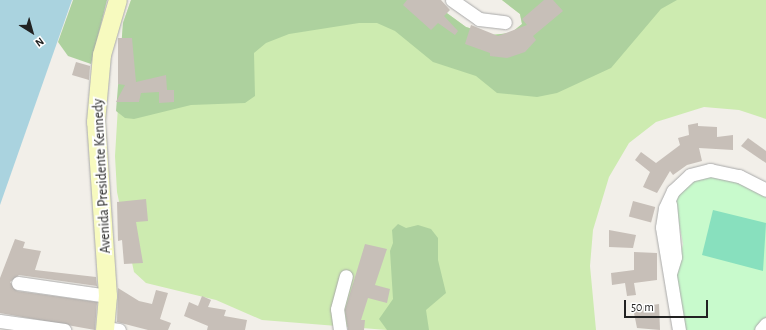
<!DOCTYPE html>
<style>
body{margin:0}
#map{position:relative;width:766px;height:330px;overflow:hidden;background:#f2efe9;font-family:"Alegreya Sans",sans-serif}
div>[style]{position:absolute}
.grass>*{inset:0;background:#cdebb0}
.forest>*{inset:0;background:#add19e}
.park>*{inset:0;background:#c8facc}
.pitch>*{inset:0;background:#88e0be}
.water>*{inset:0;background:#aad3df}
.building>*{inset:0;background:#c7bfb8;transform-origin:0 0}
.roads{filter:drop-shadow(0 0 1px #a9a9a9) drop-shadow(0 0 1px #a9a9a9)}
.street>*{height:13px;margin:-6.5px;padding:0 6.5px;transform-origin:6.5px;border-radius:6.5px;background:#fff}
.secondary>*{height:18px;margin:-9px;padding:0 9px;transform-origin:9px;border-radius:9px;background:#f7fabf}
span{translate:-50% -50%;white-space:nowrap;text-align:center;line-height:1.15;-webkit-text-stroke:4px #fff;paint-order:stroke}
.street-label{font-size:14px;color:#222}
.north{position:absolute;left:12px;top:12px;width:40px;height:40px;-webkit-text-stroke:3px #fff;paint-order:stroke;rotate:143deg;font-size:11px;font-weight:700;line-height:16px;text-align:center;color:#222}
.north::after{content:'';display:block;margin:auto;width:14px;height:18px;background:#222;clip-path:polygon(50% 0,100% 100%,50% 72%,0 100%)}
.scale{position:absolute;left:624px;top:300px;width:84px;height:18px;box-sizing:border-box;border:2px solid #222;border-top:0;padding-left:5px;font-size:12px;line-height:14px;white-space:nowrap;color:#222;-webkit-text-stroke:3px #fff;paint-order:stroke}
</style>
<div id="map">
<div class="grass">
<i style="clip-path:polygon(131px 0,429px 0,466px 27px,492px 35px,511px 33px,522px 24px,520px 14px,502px 0,766px 0,766px 119px,739px 110px,704px 107px,656px 122px,629px 143px,609px 177px,593px 230px,590px 266px,596px 330px,387px 330px,262px 320px,216px 300px,146px 283px,134px 272px,117px 192px,115px 156px,123px 23px)"></i>
</div>
<div class="forest">
<i style="clip-path:polygon(73px 0,107px 0,91px 64px,68px 56px,58px 42px)"></i>
<i style="clip-path:polygon(131px 0,429px 0,466px 27px,492px 35px,511px 33px,522px 24px,520px 14px,502px 0,677px 0,661px 9px,611px 68px,557px 93px,537px 97px,497px 93px,476px 76px,433px 62px,395px 31px,377px 23px,359px 23px,289px 34px,266px 43px,254px 53px,255px 96px,245px 103px,191px 105px,134px 119px,125px 118px,116px 111px,123px 23px)"></i>
<i style="clip-path:polygon(398px 224px,406px 228px,418px 225px,431px 229px,438px 238px,438px 260px,446px 293px,426px 310px,429px 330px,387px 330px,379px 319px,393px 299px,390px 251px,393px 243px,392px 230px)"></i>
</div>
<div class="park">
<i style="clip-path:polygon(714px 176px,750px 185px,766px 195px,766px 317px,756px 330px,681px 330px,676px 272px,683px 244px,675px 202px,677px 194px,693px 180px)"></i>
</div>
<div class="pitch">
<i style="clip-path:polygon(713px 210px,766px 223px,763px 271px,702px 255px)"></i>
</div>
<div class="water">
<i style="clip-path:polygon(0 0,72px 0,0 205px)"></i>
</div>
<div class="building">
<i style="clip-path:polygon(407px 0,441px 0,450px 10px,444px 16px,458px 31px,455px 35px,438px 23px,431px 30px,403px 5px)"></i>
<i style="clip-path:polygon(544px 0,553px 0,563px 11px,533px 36px,536px 40px,525px 52px,507px 58px,490px 56px,490px 53px,465px 44px,471px 25px,498px 36px,527px 25px,522px 19px)"></i>
<i style="clip-path:polygon(118px 38px,132px 38px,136px 82px,166px 75px,167px 90px,174px 90px,174px 102px,159px 103px,159px 92px,141px 93px,139px 102px,116px 102px,125px 85px,118px 84px)"></i>
<i style="clip-path:polygon(76px 62px,90px 66px,89px 80px,72px 75px)"></i>
<i style="clip-path:polygon(698px 123px,698px 126px,717px 127px,717px 137px,733px 135px,733px 150px,699px 148px,702px 161px,687px 165px,673px 175px,670px 171px,657px 193px,643px 187px,650px 172px,635px 160px,641px 152px,656px 163px,680px 145px,678px 138px,689px 135px,688px 125px)"></i>
<i style="clip-path:polygon(748px 138px,766px 151px,766px 163px,741px 146px)"></i>
<i style="clip-path:polygon(146px 199px,148px 221px,136px 222px,143px 263px,124px 264px,122px 240px,118px 241px,117px 202px)"></i>
<i style="left:633px;top:201px;width:23px;height:16px;rotate:15deg"></i>
<i style="clip-path:polygon(609px 230px,636px 235px,633px 248px,609px 247px)"></i>
<i style="clip-path:polygon(15px 239px,25px 242px,23px 248px,41px 251px,35px 270px,96px 277px,97px 286px,19px 275px,10px 282px,17px 291px,97px 302px,95px 330px,0 313px,0 278px)"></i>
<i style="clip-path:polygon(365px 244px,387px 249px,375px 285px,390px 289px,387px 303px,368px 298px,361px 320px,365px 320px,364px 330px,348px 330px,345px 310px)"></i>
<i style="clip-path:polygon(634px 252px,657px 253px,657px 280px,634px 283px,636px 295px,627px 296px,625px 283px,612px 285px,611px 273px,634px 270px)"></i>
<i style="clip-path:polygon(118px 288px,139px 301px,152px 304px,156px 290px,168px 293px,160px 319px,171px 323px,168px 330px,148px 330px,117px 322px)"></i>
<i style="clip-path:polygon(202px 296px,211px 300px,208px 307px,226px 310px,224px 316px,247px 320px,245px 330px,207px 330px,208px 326px,184px 316px,189px 302px,198px 306px)"></i>
<i style="clip-path:polygon(659px 304px,660px 330px,637px 328px,633px 308px)"></i>
</div>
<div class="roads">
<div class="street">
<i style="left:452px;top:0;width:33px;rotate:35deg"></i>
<i style="left:479px;top:19px;width:26px;rotate:7deg"></i>
<i style="left:670px;top:204px;width:53px;rotate:84.6deg"></i>
<i style="left:675px;top:257px;width:17px;rotate:107deg"></i>
<i style="left:18px;top:283px;width:91px;rotate:8.2deg"></i>
<i style="left:0;top:321px;width:65px;rotate:8deg"></i>
<i style="left:105px;top:328px;width:14px;rotate:8deg"></i>
<i style="left:340px;top:330px;width:21px;rotate:-98deg"></i>
<i style="left:337px;top:309px;width:34px;rotate:-75deg"></i>
<i style="left:679px;top:330px;width:104px;rotate:-99.4deg"></i>
<i style="left:662px;top:227px;width:19px;rotate:-81deg"></i>
<i style="left:665px;top:208px;width:19px;rotate:-65deg"></i>
<i style="left:673px;top:191px;width:23px;rotate:-43deg"></i>
<i style="left:690px;top:175px;width:21px;rotate:-14deg"></i>
<i style="left:710px;top:170px;width:30px;rotate:12deg"></i>
<i style="left:739px;top:176px;width:30px;rotate:27deg"></i>
<i style="left:761px;top:330px;width:8px;rotate:-50deg"></i>
</div>
<div class="secondary">
<i style="left:105px;top:330px;width:34px;rotate:-85deg"></i>
<i style="left:108px;top:296px;width:174px;rotate:-93.9deg"></i>
<i style="left:96px;top:122px;width:67px;rotate:-84.9deg"></i>
<i style="left:102px;top:55px;width:57px;rotate:-73.8deg"></i>
</div>
</div>
<div class="street-label">
<span style="left:102px;top:176px;rotate:-93deg">Avenida Presidente Kennedy</span>
</div>
<div class="north">N</div>
<div class="scale">50 m</div>
</div>
